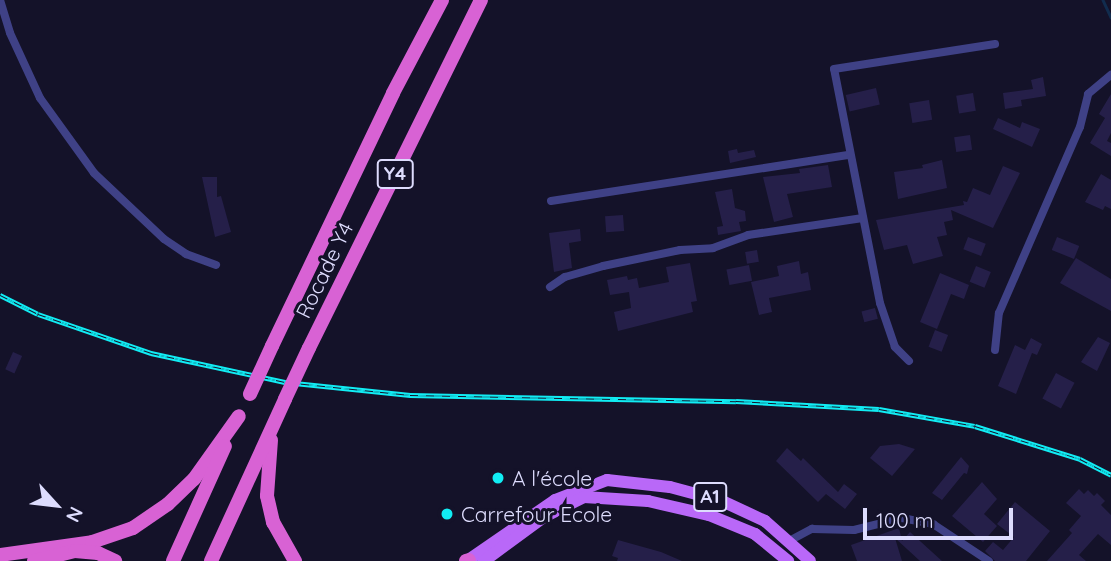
<!DOCTYPE html>
<meta charset="utf-8">
<style>
body{margin:0}
#map{position:relative;width:1111px;height:561px;overflow:hidden;background:#141229;font-family:Quicksand,sans-serif}
div>[style]{position:absolute}
.stream>*{height:2.5px;margin:-1.25px;padding:0 1.25px;transform-origin:1.25px;border-radius:1.25px;background:#112c4e}
.building>*{inset:0;background:#251f49;transform-origin:0 0}
.minor>*{height:8px;margin:-4px;padding:0 4px;transform-origin:4px;border-radius:4px;background:#3f4186}
.primary>*{height:12px;margin:-6px;padding:0 6px;transform-origin:6px;border-radius:6px;background:#b968f8}
.trunk>*{height:14px;margin:-7px;padding:0 7px;transform-origin:7px;border-radius:7px;background:#d862d4}
.rail>*{height:5px;margin-top:-2.5px;transform-origin:0;background:repeating-linear-gradient(90deg,#141229 0 8px,#11edf4 0 16px);box-sizing:border-box;border-block:2px solid #11edf4}
.trunk-bridge>*{height:14px;margin:-7px;padding:0 7px;transform-origin:7px;border-radius:7px;background:#d862d4}
.dots>*{width:19px;height:19px;translate:-50% -50%;box-sizing:border-box;border:4px solid #141229;border-radius:50%}
span{translate:-50% -50%;white-space:nowrap;text-align:center;line-height:1.15;-webkit-text-stroke:6px #141229;paint-order:stroke}
.shield-label span{padding:2px 5px;background:#141229;border:2px solid;border-radius:5px;-webkit-text-stroke-width:0}
.shield-label{font-size:19px;color:#dddcfd;font-weight:700}
.street-label{font-size:21px;color:#dddcfd}
.poi-label{font-size:21px;color:#dddcfd}
.left{translate:0 -50%;text-align:left}
.north{position:absolute;left:21px;top:470px;width:70px;height:70px;-webkit-text-stroke:5px #141229;paint-order:stroke;rotate:117deg;font-size:19px;font-weight:700;line-height:28px;text-align:center;color:#dddcfd}
.north::after{content:'';display:block;margin:auto;width:24px;height:32px;background:#dddcfd;clip-path:polygon(50% 0,100% 100%,50% 72%,0 100%)}
.scale{position:absolute;left:863px;top:508px;width:150px;height:32px;box-sizing:border-box;border:4px solid #dddcfd;border-top:0;padding-left:9px;font-size:21px;line-height:24px;white-space:nowrap;color:#dddcfd;-webkit-text-stroke:5px #141229;paint-order:stroke}
</style>
<div id="map">
<div class="stream">
<i style="left:1103px;top:0;width:19px;rotate:65deg"></i>
</div>
<div class="building">
<i style="clip-path:polygon(1043px 77px,1046px 96px,1021px 100px,1022px 106px,1005px 109px,1003px 93px,1033px 89px,1031px 80px)"></i>
<i style="left:876px;top:88px;width:17px;height:31px;rotate:77deg"></i>
<i style="left:973px;top:93px;width:18px;height:17px;rotate:81deg"></i>
<i style="clip-path:polygon(1111px 94px,1111px 133px,1107px 141px,1111px 143px,1111px 156px,1090px 143px,1105px 118px,1099px 114px)"></i>
<i style="left:929px;top:100px;width:20px;height:20px;rotate:81deg"></i>
<i style="clip-path:polygon(998px 118px,1020px 128px,1022px 122px,1040px 129px,1032px 147px,993px 129px)"></i>
<i style="left:970px;top:135px;width:15px;height:16px;rotate:82deg"></i>
<i style="clip-path:polygon(737px 149px,738px 153px,754px 150px,756px 157px,730px 163px,728px 151px)"></i>
<i style="clip-path:polygon(942px 160px,947px 188px,898px 199px,894px 172px,923px 168px,922px 165px)"></i>
<i style="clip-path:polygon(828px 165px,832px 187px,787px 194px,793px 217px,774px 222px,763px 177px,800px 173px,799px 169px)"></i>
<i style="clip-path:polygon(1003px 166px,1020px 173px,993px 228px,951px 210px,953px 220px,944px 222px,947px 235px,937px 237px,943px 256px,913px 264px,907px 245px,884px 250px,876px 220px,964px 205px,963px 201px,967px 202px,973px 188px,990px 195px)"></i>
<i style="clip-path:polygon(1101px 174px,1111px 180px,1111px 209px,1105px 206px,1103px 210px,1085px 202px)"></i>
<i style="clip-path:polygon(202px 177px,217px 177px,217px 197px,221px 196px,231px 232px,215px 237px)"></i>
<i style="clip-path:polygon(732px 189px,735px 208px,745px 211px,746px 221px,739px 222px,741px 231px,718px 235px,717px 227px,723px 226px,715px 192px)"></i>
<i style="left:623px;top:215px;width:16px;height:18px;rotate:86deg"></i>
<i style="clip-path:polygon(580px 229px,581px 241px,569px 243px,572px 268px,554px 272px,549px 233px)"></i>
<i style="left:968px;top:237px;width:19px;height:13px;rotate:21deg"></i>
<i style="left:1057px;top:237px;width:24px;height:14px;rotate:22deg"></i>
<i style="left:757px;top:250px;width:12px;height:12px;rotate:81deg"></i>
<i style="clip-path:polygon(1076px 258px,1111px 279px,1111px 311px,1060px 283px)"></i>
<i style="clip-path:polygon(799px 261px,801px 274px,808px 272px,811px 290px,769px 298px,772px 312px,759px 315px,751px 282px,779px 276px,777px 266px)"></i>
<i style="clip-path:polygon(690px 263px,697px 301px,691px 302px,693px 312px,618px 331px,614px 312px,631px 308px,629px 292px,610px 295px,607px 280px,627px 276px,628px 280px,637px 278px,639px 288px,669px 282px,666px 267px)"></i>
<i style="left:749px;top:265px;width:16px;height:23px;rotate:79deg"></i>
<i style="left:976px;top:266px;width:16px;height:17px;rotate:22deg"></i>
<i style="clip-path:polygon(940px 273px,969px 285px,964px 299px,951px 294px,937px 329px,920px 322px)"></i>
<i style="left:875px;top:308px;width:11px;height:14px;rotate:75deg"></i>
<i style="left:935px;top:330px;width:14px;height:18px;rotate:21deg"></i>
<i style="clip-path:polygon(1098px 337px,1110px 343px,1097px 371px,1081px 362px)"></i>
<i style="clip-path:polygon(1031px 338px,1042px 344px,1037px 355px,1032px 353px,1016px 394px,998px 386px,1015px 345px,1025px 350px)"></i>
<i style="left:13px;top:352px;width:10px;height:19px;rotate:24deg"></i>
<i style="left:1056px;top:373px;width:21px;height:29px;rotate:28deg"></i>
<i style="clip-path:polygon(899px 444px,915px 449px,892px 476px,870px 458px,880px 446px)"></i>
<i style="clip-path:polygon(787px 448px,801px 461px,803px 458px,838px 492px,844px 484px,857px 494px,845px 509px,826px 494px,818px 502px,776px 461px)"></i>
<i style="clip-path:polygon(961px 457px,969px 466px,967px 474px,964px 473px,942px 500px,932px 493px)"></i>
<i style="clip-path:polygon(982px 482px,997px 499px,984px 514px,997px 526px,983px 542px,952px 516px)"></i>
<i style="clip-path:polygon(1079px 489px,1084px 494px,1088px 490px,1094px 496px,1097px 493px,1105px 501px,1101px 505px,1111px 515px,1111px 545px,1098px 534px,1079px 555px,1086px 561px,1047px 561px,1072px 533px,1069px 530px,1081px 516px,1066px 503px)"></i>
<i style="clip-path:polygon(1015px 502px,1050px 531px,1026px 561px,995px 561px,985px 551px,993px 542px,1003px 550px,1014px 537px,997px 524px)"></i>
<i style="clip-path:polygon(899px 528px,902px 541px,910px 532px,942px 561px,920px 561px,895px 538px,902px 561px,857px 561px,851px 545px)"></i>
<i style="clip-path:polygon(618px 540px,661px 552px,682px 561px,617px 561px,618px 558px,612px 556px)"></i>
</div>
<div class="minor">
<i style="left:0;top:0;width:34px;rotate:73deg"></i>
<i style="left:10px;top:33px;width:72px;rotate:65.2deg"></i>
<i style="left:40px;top:98px;width:92px;rotate:54.2deg"></i>
<i style="left:94px;top:173px;width:96px;rotate:43.3deg"></i>
<i style="left:164px;top:239px;width:27px;rotate:34deg"></i>
<i style="left:186px;top:254px;width:32px;rotate:20deg"></i>
<i style="left:551px;top:201px;width:302px;rotate:-8.8deg"></i>
<i style="left:550px;top:287px;width:18px;rotate:-34deg"></i>
<i style="left:565px;top:277px;width:40px;rotate:-16deg"></i>
<i style="left:603px;top:266px;width:79px;rotate:-11.7deg"></i>
<i style="left:680px;top:250px;width:33px;rotate:-3deg"></i>
<i style="left:713px;top:248px;width:37px;rotate:-20deg"></i>
<i style="left:748px;top:235px;width:116px;rotate:-8.4deg"></i>
<i style="left:995px;top:350px;width:37px;rotate:-84deg"></i>
<i style="left:999px;top:313px;width:203px;rotate:-66.5deg"></i>
<i style="left:1080px;top:127px;width:34px;rotate:-76deg"></i>
<i style="left:1088px;top:94px;width:30px;rotate:-40deg"></i>
<i style="left:909px;top:361px;width:20px;rotate:-135deg"></i>
<i style="left:895px;top:347px;width:46px;rotate:-108.8deg"></i>
<i style="left:880px;top:303px;width:238px;rotate:-101.1deg"></i>
<i style="left:834px;top:69px;width:163px;rotate:-8.8deg"></i>
<i style="left:789px;top:541px;width:26px;rotate:-28deg"></i>
<i style="left:812px;top:529px;width:42px;rotate:1.4deg"></i>
<i style="left:854px;top:530px;width:49px;rotate:-14deg"></i>
<i style="left:902px;top:518px;width:32px;rotate:11deg"></i>
<i style="left:933px;top:524px;width:67px;rotate:33.5deg"></i>
</div>
<div class="primary">
<i style="left:467px;top:561px;width:107px;rotate:-34.7deg"></i>
<i style="left:555px;top:500px;width:56px;rotate:-21deg"></i>
<i style="left:607px;top:480px;width:63px;rotate:6.3deg"></i>
<i style="left:670px;top:487px;width:54px;rotate:15.1deg"></i>
<i style="left:722px;top:501px;width:47px;rotate:24.9deg"></i>
<i style="left:765px;top:521px;width:60px;rotate:41.6deg"></i>
<i style="left:484px;top:561px;width:74px;rotate:-36.3deg"></i>
<i style="left:544px;top:517px;width:45px;rotate:-26.6deg"></i>
<i style="left:584px;top:497px;width:64px;rotate:3.6deg"></i>
<i style="left:648px;top:501px;width:63px;rotate:12.9deg"></i>
<i style="left:709px;top:515px;width:50px;rotate:22.4deg"></i>
<i style="left:755px;top:534px;width:43px;rotate:39.3deg"></i>
</div>
<div class="trunk">
<i style="left:272px;top:346px;width:280px;rotate:-64.4deg"></i>
<i style="left:393px;top:93px;width:105px;rotate:-62.2deg"></i>
<i style="left:309px;top:348px;width:388px;rotate:-63.7deg"></i>
<i style="left:271px;top:440px;width:56px;rotate:94.1deg"></i>
<i style="left:267px;top:496px;width:27px;rotate:77deg"></i>
<i style="left:273px;top:522px;width:45px;rotate:60.6deg"></i>
<i style="left:0;top:555px;width:93px;rotate:-8deg"></i>
<i style="left:92px;top:542px;width:43px;rotate:-18.9deg"></i>
<i style="left:133px;top:528px;width:42px;rotate:-34.4deg"></i>
<i style="left:168px;top:504px;width:36px;rotate:-44deg"></i>
<i style="left:194px;top:479px;width:77px;rotate:-54.5deg"></i>
<i style="left:34px;top:561px;width:42px;rotate:-13.7deg"></i>
<i style="left:75px;top:551px;width:23px;rotate:5deg"></i>
<i style="left:98px;top:553px;width:19px;rotate:25deg"></i>
<i style="left:173px;top:561px;width:126px;rotate:-65.7deg"></i>
<i style="left:211px;top:561px;width:178px;rotate:-65.4deg"></i>
<i style="left:466px;top:561px;width:3px;rotate:-18deg"></i>
</div>
<div class="rail">
<i style="left:0;top:295px;width:42px;rotate:26.6deg"></i>
<i style="left:38px;top:314px;width:120px;rotate:19deg"></i>
<i style="left:151px;top:353px;width:137px;rotate:12.2deg"></i>
<i style="left:285px;top:382px;width:126px;rotate:5.9deg"></i>
<i style="left:410px;top:395px;width:326px;rotate:1.1deg"></i>
<i style="left:736px;top:401px;width:143px;rotate:3.2deg"></i>
<i style="left:879px;top:409px;width:97px;rotate:10deg"></i>
<i style="left:975px;top:426px;width:110px;rotate:17.4deg"></i>
<i style="left:1080px;top:459px;width:35px;rotate:27deg"></i>
</div>
<div class="trunk-bridge">
<i style="left:250px;top:394px;width:53px;rotate:-65.4deg"></i>
<i style="left:285px;top:399px;width:56px;rotate:-64.8deg"></i>
</div>
<div class="dots">
<i style="left:498px;top:478px;background:#11edf4"></i>
<i style="left:447px;top:514px;background:#11edf4"></i>
</div>
<div class="shield-label">
<span style="left:395px;top:174px">Y4</span>
<span style="left:710px;top:497px">A1</span>
</div>
<div class="street-label">
<span style="left:324px;top:270px;rotate:-64deg">Rocade Y4</span>
</div>
<div class="poi-label">
<span class="left" style="left:512px;top:478px">A l'école</span>
<span class="left" style="left:461px;top:514px">Carrefour Ecole</span>
</div>
<div class="north">N</div>
<div class="scale">100 m</div>
</div>
